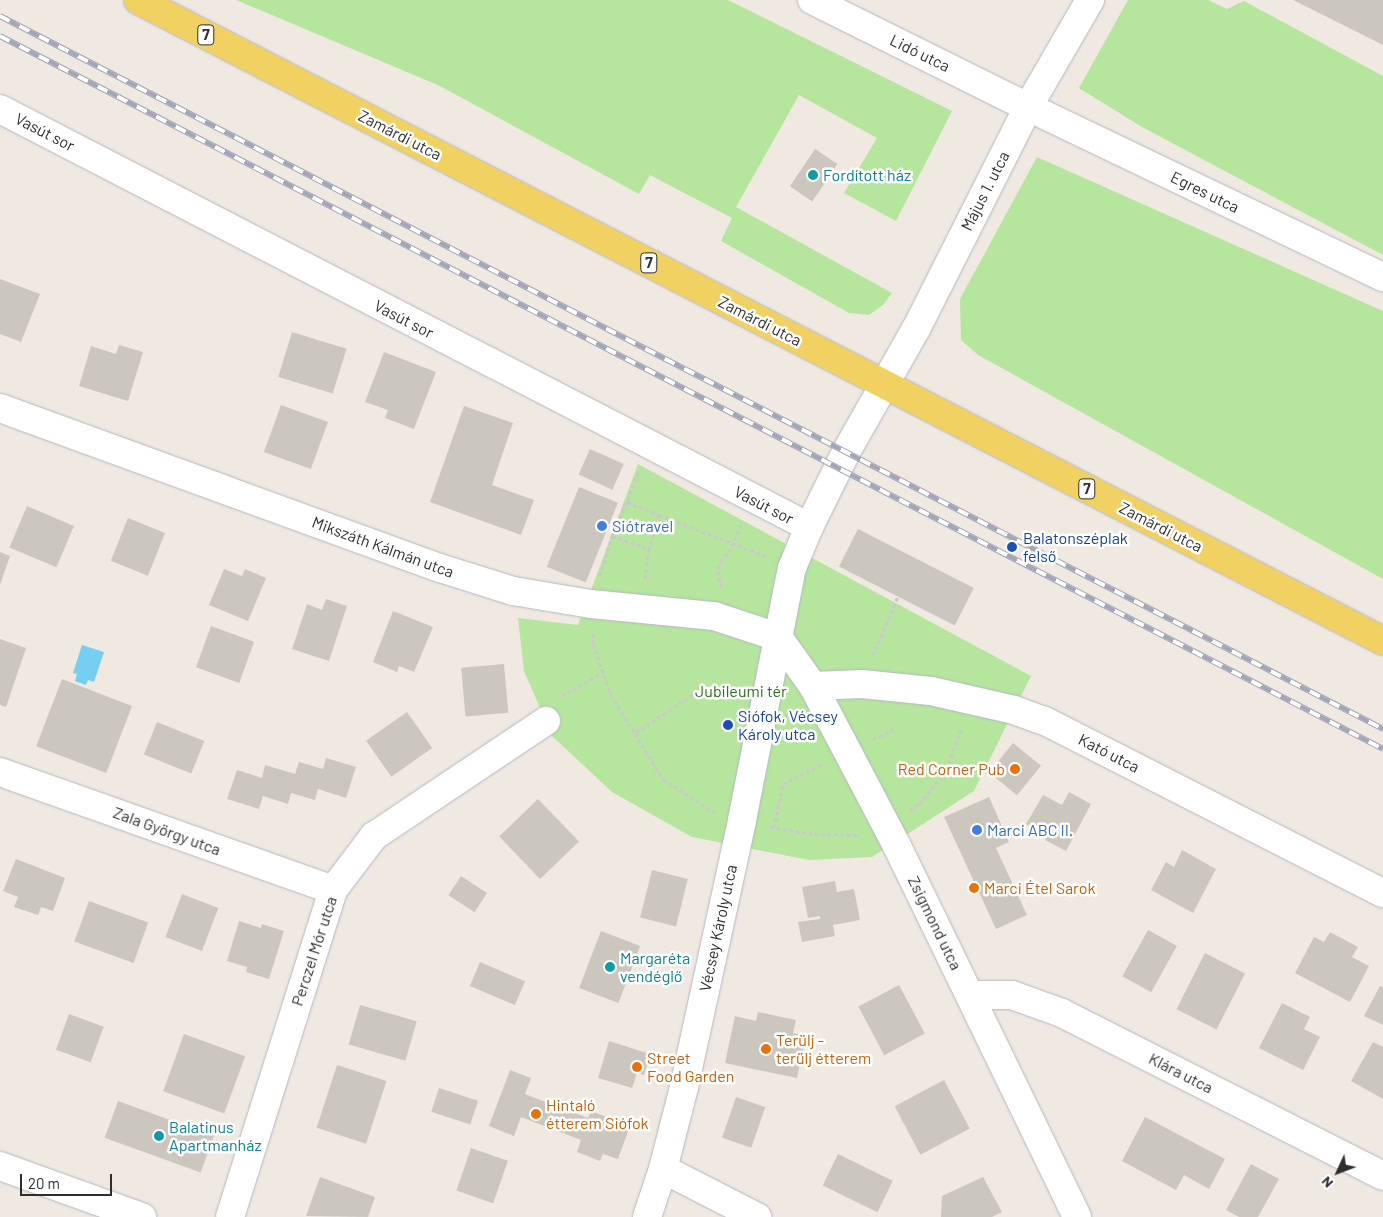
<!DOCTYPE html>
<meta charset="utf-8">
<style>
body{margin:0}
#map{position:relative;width:1383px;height:1217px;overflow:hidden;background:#efe9e1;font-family:Barlow,sans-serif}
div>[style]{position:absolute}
.green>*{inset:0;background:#b6e59e}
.water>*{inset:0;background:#75cff0}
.building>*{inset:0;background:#cbc7bf;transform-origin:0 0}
.path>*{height:3px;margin-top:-1.5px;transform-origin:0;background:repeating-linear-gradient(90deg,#c9c9c9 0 4px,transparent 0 6.5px)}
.roads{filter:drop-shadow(0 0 1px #b4b7c1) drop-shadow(0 0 1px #b4b7c1)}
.minor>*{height:28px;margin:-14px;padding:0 14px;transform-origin:14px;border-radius:14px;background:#fff}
.primary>*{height:28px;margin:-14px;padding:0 14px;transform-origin:14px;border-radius:14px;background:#f2d163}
.rail>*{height:5.5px;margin-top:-2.75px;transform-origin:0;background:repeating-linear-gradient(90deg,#fff 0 11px,#a3a6b8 0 22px);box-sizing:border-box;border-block:1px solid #a3a6b8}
.dots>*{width:14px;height:14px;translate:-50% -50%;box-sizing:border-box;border:2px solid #fff;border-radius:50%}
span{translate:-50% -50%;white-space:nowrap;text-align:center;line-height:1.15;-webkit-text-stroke:5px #fff;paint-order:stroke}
.shield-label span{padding:1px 4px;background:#fff;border:1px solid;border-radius:4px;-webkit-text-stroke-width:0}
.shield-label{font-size:15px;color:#2e2e2e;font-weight:700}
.street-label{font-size:16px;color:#2e2e2e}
.culture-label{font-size:16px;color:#0d838f}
.left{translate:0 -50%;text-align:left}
.shop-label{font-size:16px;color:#366cbe}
.transit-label{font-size:16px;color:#164399}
.park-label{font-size:16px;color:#2c6e1b}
.food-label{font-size:16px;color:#c56008}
.right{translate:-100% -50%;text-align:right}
.north{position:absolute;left:1313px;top:1147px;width:50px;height:50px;-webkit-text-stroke:4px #fff;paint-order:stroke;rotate:227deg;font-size:14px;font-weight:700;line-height:20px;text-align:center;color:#2e2e2e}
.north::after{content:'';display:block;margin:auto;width:18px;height:22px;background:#2e2e2e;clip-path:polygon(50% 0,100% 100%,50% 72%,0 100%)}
.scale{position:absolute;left:20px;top:1174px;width:92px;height:22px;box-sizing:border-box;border:2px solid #2e2e2e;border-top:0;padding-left:6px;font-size:15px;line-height:18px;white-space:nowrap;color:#2e2e2e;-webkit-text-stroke:4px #fff;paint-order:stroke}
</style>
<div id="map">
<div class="green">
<i style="clip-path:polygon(236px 0,728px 0,952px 111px,896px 221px,844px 193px,877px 138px,799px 95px,736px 207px,892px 293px,883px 305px,869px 315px,849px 313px,721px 241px,732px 218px,650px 175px,639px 194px,440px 86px)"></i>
<i style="clip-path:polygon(1128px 0,1208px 0,1227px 9px,1244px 1px,1383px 76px,1383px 255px,1142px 127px,1079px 88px)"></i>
<i style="clip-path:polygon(1037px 157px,1383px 311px,1383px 579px,978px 355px,961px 340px,960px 299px)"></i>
<i style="clip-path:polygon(638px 464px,1031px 676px,974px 791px,872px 857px,809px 860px,692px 837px,612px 792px,552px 736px,524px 671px,518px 618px,578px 625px)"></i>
</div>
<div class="water">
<i style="clip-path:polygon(82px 645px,104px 652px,94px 682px,88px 680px,86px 685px,75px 681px,77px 674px,73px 673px)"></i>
</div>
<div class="building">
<i style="clip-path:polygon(1293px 0,1383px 0,1383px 45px)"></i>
<i style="left:815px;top:149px;width:27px;height:45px;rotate:34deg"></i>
<i style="clip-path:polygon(0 279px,40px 294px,21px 342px,0 334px)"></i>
<i style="left:292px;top:332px;width:57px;height:47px;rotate:17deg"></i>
<i style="clip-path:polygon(119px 345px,143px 352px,128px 401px,79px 386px,91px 346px,116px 354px)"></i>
<i style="clip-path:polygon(384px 352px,436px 372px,414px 429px,385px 418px,388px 410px,365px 402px)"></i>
<i style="left:281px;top:405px;width:50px;height:50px;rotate:20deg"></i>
<i style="clip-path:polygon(464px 406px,513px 423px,492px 485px,534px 500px,521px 535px,430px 502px)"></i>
<i style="left:590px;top:449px;width:37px;height:28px;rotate:24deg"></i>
<i style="left:579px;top:487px;width:42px;height:86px;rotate:22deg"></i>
<i style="left:27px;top:506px;width:51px;height:45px;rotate:23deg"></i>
<i style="left:128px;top:518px;width:40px;height:46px;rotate:22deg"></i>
<i style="left:858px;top:529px;width:130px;height:42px;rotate:27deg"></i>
<i style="clip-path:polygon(0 552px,10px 556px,0 585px)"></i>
<i style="clip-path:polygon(224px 569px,242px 576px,245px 569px,266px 578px,248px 621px,209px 605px)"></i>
<i style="clip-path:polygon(326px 599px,347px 606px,329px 661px,292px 649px,307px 604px,322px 610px)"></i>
<i style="clip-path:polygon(393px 611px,433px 627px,414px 672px,399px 666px,397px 672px,373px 662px)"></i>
<i style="left:211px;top:626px;width:46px;height:44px;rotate:20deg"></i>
<i style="clip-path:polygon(0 639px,26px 648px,6px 707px,0 705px)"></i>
<i style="left:504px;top:664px;width:49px;height:43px;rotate:85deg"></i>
<i style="left:62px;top:679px;width:75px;height:72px;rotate:21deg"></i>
<i style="left:407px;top:712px;width:44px;height:50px;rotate:55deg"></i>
<i style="left:157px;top:722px;width:51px;height:35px;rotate:22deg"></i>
<i style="left:1013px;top:743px;width:36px;height:38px;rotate:39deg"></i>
<i style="clip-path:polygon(326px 758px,356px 767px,346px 798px,318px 789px,315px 800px,291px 793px,288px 804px,263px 796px,259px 809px,227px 799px,237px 770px,262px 778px,265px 765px,295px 774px,299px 762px,323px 769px)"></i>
<i style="clip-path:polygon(1069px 792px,1091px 804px,1066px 851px,1045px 840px,1047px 836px,1026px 824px,1043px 795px,1062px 805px)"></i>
<i style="clip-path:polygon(989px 797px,1009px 842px,996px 848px,1027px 915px,996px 929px,944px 817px)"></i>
<i style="left:538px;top:799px;width:59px;height:54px;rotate:46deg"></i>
<i style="clip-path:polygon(1182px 850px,1216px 869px,1193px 913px,1151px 890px,1166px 862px,1174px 867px)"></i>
<i style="clip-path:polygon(16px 859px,65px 878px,53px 911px,41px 907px,38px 915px,14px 907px,18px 897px,3px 891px)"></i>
<i style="left:652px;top:870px;width:37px;height:49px;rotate:14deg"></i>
<i style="left:461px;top:876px;width:31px;height:23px;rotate:33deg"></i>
<i style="clip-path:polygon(835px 881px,837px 892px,854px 889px,860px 920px,833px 925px,835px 936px,802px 942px,798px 922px,820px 919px,820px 916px,808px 918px,802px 887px)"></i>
<i style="left:182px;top:894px;width:39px;height:46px;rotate:21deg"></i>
<i style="left:89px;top:901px;width:63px;height:43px;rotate:20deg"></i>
<i style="clip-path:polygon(239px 921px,261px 928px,262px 924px,284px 931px,269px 979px,246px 972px,247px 967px,227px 961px)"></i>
<i style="left:1148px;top:930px;width:33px;height:53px;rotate:29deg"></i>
<i style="left:601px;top:931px;width:42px;height:61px;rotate:21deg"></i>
<i style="clip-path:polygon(1330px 932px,1358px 947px,1352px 957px,1369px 966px,1350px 1002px,1295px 973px,1314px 937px,1324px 942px)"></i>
<i style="left:1205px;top:953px;width:45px;height:63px;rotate:27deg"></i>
<i style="left:480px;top:962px;width:49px;height:26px;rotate:23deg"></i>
<i style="left:899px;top:985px;width:55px;height:46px;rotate:62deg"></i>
<i style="clip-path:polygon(1380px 986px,1383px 987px,1383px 1025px,1364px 1016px)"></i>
<i style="clip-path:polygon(1282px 1003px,1310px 1017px,1304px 1029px,1320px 1037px,1303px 1070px,1259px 1048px)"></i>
<i style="left:360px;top:1005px;width:59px;height:41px;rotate:16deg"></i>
<i style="clip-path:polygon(758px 1012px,796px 1020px,793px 1033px,806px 1036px,797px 1078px,725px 1063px,735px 1016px,756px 1021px)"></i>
<i style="left:69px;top:1014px;width:37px;height:38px;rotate:20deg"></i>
<i style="left:184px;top:1034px;width:65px;height:61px;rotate:20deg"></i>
<i style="clip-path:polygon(609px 1041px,650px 1054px,644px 1075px,637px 1073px,632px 1088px,598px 1078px)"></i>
<i style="clip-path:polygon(1373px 1042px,1383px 1047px,1383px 1099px,1351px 1081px)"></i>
<i style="left:337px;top:1065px;width:52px;height:66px;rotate:18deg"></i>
<i style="clip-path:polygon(510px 1070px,531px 1078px,525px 1094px,588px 1118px,591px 1111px,630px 1126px,618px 1159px,603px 1154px,600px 1161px,577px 1152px,581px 1140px,521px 1117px,514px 1136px,489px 1126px)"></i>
<i style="left:944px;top:1080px;width:55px;height:56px;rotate:62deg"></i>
<i style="left:439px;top:1088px;width:41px;height:25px;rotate:18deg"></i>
<i style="left:736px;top:1097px;width:31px;height:43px;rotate:19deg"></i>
<i style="left:118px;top:1101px;width:102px;height:39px;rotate:20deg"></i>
<i style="clip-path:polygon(1145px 1117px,1225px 1159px,1209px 1189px,1184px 1175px,1176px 1190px,1122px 1161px)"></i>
<i style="left:471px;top:1148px;width:39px;height:45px;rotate:19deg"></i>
<i style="left:838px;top:1154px;width:61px;height:35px;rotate:26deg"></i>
<i style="clip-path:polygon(1251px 1164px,1279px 1179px,1258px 1217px,1239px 1217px,1226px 1210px)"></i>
<i style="clip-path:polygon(320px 1177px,375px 1197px,368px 1217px,306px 1216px)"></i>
<i style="clip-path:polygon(983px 1177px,1002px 1212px,992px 1217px,941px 1217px,942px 1196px)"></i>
</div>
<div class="path">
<i style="left:627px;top:502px;width:35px;rotate:22deg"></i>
<i style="left:659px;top:515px;width:35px;rotate:106deg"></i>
<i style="left:659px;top:515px;width:114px;rotate:21.1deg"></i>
<i style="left:612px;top:536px;width:39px;rotate:19deg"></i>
<i style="left:649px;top:549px;width:30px;rotate:98deg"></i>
<i style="left:600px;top:576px;width:42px;rotate:-73.3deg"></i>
<i style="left:612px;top:536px;width:69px;rotate:-67.1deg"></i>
<i style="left:722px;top:587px;width:13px;rotate:-108deg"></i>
<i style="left:718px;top:575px;width:14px;rotate:-82deg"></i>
<i style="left:720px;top:561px;width:13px;rotate:-45deg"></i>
<i style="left:729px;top:552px;width:30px;rotate:-66deg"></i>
<i style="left:593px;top:633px;width:11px;rotate:90deg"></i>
<i style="left:593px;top:644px;width:54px;rotate:70.6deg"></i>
<i style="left:611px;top:695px;width:99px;rotate:58.2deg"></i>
<i style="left:663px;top:779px;width:61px;rotate:32.9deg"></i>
<i style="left:873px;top:655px;width:64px;rotate:-67deg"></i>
<i style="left:562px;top:696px;width:48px;rotate:-30.3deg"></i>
<i style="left:636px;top:733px;width:85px;rotate:-34.4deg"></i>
<i style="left:873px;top:739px;width:23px;rotate:-25deg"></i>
<i style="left:910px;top:810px;width:11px;rotate:-34deg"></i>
<i style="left:919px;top:804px;width:44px;rotate:-50.5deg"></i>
<i style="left:947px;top:770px;width:44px;rotate:-71.6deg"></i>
<i style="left:770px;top:827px;width:45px;rotate:9deg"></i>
<i style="left:814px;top:834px;width:44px;rotate:1.3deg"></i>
<i style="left:774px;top:828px;width:45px;rotate:-78.4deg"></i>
<i style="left:783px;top:784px;width:44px;rotate:-27.1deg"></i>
</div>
<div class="roads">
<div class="minor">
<i style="left:812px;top:0;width:241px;rotate:26.4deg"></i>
<i style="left:1028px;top:107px;width:394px;rotate:25.6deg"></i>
<i style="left:0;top:109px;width:911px;rotate:27.32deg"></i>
<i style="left:0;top:408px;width:468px;rotate:20deg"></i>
<i style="left:440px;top:568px;width:77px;rotate:17.5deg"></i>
<i style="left:513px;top:591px;width:79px;rotate:9.5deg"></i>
<i style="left:591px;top:604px;width:124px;rotate:5.6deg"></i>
<i style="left:714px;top:616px;width:67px;rotate:18.2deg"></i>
<i style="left:778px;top:637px;width:60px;rotate:54.5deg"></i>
<i style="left:813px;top:686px;width:181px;rotate:62.3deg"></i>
<i style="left:897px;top:846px;width:412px;rotate:64.1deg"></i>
<i style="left:813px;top:686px;width:49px;rotate:-2.3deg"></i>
<i style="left:862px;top:684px;width:69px;rotate:5.8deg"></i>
<i style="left:931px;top:691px;width:85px;rotate:12.9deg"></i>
<i style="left:1014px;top:710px;width:33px;rotate:20deg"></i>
<i style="left:1045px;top:721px;width:379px;rotate:27deg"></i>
<i style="left:0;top:772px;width:353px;rotate:19.5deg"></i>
<i style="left:972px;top:995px;width:40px"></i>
<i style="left:1012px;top:995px;width:53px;rotate:19.8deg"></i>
<i style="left:1062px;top:1013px;width:360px;rotate:26.9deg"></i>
<i style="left:0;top:1166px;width:151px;rotate:19.8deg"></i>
<i style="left:663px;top:1169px;width:106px;rotate:27.1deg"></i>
<i style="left:230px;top:1217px;width:343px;rotate:-72.5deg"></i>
<i style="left:333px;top:890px;width:68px;rotate:-52.8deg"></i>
<i style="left:374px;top:836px;width:207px;rotate:-33.8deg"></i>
<i style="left:647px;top:1217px;width:51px;rotate:-71.6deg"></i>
<i style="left:663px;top:1169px;width:85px;rotate:-75.6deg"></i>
<i style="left:684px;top:1087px;width:273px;rotate:-77.7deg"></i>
<i style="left:742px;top:820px;width:257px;rotate:-78.8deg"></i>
<i style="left:792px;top:568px;width:44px;rotate:-67.5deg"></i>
<i style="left:809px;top:527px;width:84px;rotate:-63.7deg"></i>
<i style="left:846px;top:452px;width:142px;rotate:-60.4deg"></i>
<i style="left:916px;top:329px;width:249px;rotate:-63.2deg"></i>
<i style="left:1028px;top:107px;width:124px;rotate:-59.9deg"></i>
</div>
<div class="primary">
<i style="left:138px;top:0;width:1400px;rotate:27.24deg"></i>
</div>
</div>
<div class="rail">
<i style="left:0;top:16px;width:1556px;rotate:27.27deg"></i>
<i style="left:0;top:36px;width:1556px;rotate:27.27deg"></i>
</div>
<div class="dots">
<i style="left:813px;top:175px;background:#0f9aa8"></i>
<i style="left:602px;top:526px;background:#3f7fe0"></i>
<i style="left:1012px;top:547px;background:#1a4fb4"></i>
<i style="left:728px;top:725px;background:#1a4fb4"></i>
<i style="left:1015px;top:769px;background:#e8710a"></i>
<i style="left:977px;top:830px;background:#3f7fe0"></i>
<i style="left:974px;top:888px;background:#e8710a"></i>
<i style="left:610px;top:967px;background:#0f9aa8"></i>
<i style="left:766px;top:1049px;background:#e8710a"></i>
<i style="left:637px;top:1067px;background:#e8710a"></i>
<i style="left:536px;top:1114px;background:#e8710a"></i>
<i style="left:159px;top:1136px;background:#0f9aa8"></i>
</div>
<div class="shield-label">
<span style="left:206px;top:35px">7</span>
<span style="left:649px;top:263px">7</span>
<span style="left:1087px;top:489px">7</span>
</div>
<div class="street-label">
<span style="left:920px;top:53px;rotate:26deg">Lidó utca</span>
<span style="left:45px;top:132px;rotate:27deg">Vasút sor</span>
<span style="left:400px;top:135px;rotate:27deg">Zamárdi utca</span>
<span style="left:985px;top:191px;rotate:-63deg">Május 1. utca</span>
<span style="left:1205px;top:192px;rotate:26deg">Egres utca</span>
<span style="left:404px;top:319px;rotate:27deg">Vasút sor</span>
<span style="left:760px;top:321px;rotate:27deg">Zamárdi utca</span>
<span style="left:764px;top:505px;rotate:27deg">Vasút sor</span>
<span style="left:1161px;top:527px;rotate:27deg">Zamárdi utca</span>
<span style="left:383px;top:547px;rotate:20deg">Mikszáth Kálmán utca</span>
<span style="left:1109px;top:753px;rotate:27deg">Kató utca</span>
<span style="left:167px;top:831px;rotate:20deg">Zala György utca</span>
<span style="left:935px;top:923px;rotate:64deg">Zsigmond utca</span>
<span style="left:718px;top:928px;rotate:-78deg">Vécsey Károly utca</span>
<span style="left:314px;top:951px;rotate:-72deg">Perczel Mór utca</span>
<span style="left:1181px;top:1073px;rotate:27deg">Klára utca</span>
</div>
<div class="culture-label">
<span class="left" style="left:823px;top:175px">Fordított ház</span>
<span class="left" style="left:620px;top:967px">Margaréta<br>vendéglő</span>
<span class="left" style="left:169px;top:1136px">Balatinus<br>Apartmanház</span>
</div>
<div class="shop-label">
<span class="left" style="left:612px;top:526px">Siótravel</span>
<span class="left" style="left:987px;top:830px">Marci ABC II.</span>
</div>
<div class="transit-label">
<span class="left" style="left:1023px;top:547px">Balatonszéplak<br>felső</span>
<span class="left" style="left:738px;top:725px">Siófok, Vécsey<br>Károly utca</span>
</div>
<div class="park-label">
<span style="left:741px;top:691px">Jubileumi tér</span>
</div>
<div class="food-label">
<span class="right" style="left:1005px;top:769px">Red Corner Pub</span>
<span class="left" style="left:984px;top:888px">Marci Étel Sarok</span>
<span class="left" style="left:776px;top:1049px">Terülj -<br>terülj étterem</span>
<span class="left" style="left:647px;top:1067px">Street<br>Food Garden</span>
<span class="left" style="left:546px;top:1114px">Hintaló<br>étterem Siófok</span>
</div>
<div class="north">N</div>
<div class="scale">20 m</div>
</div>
